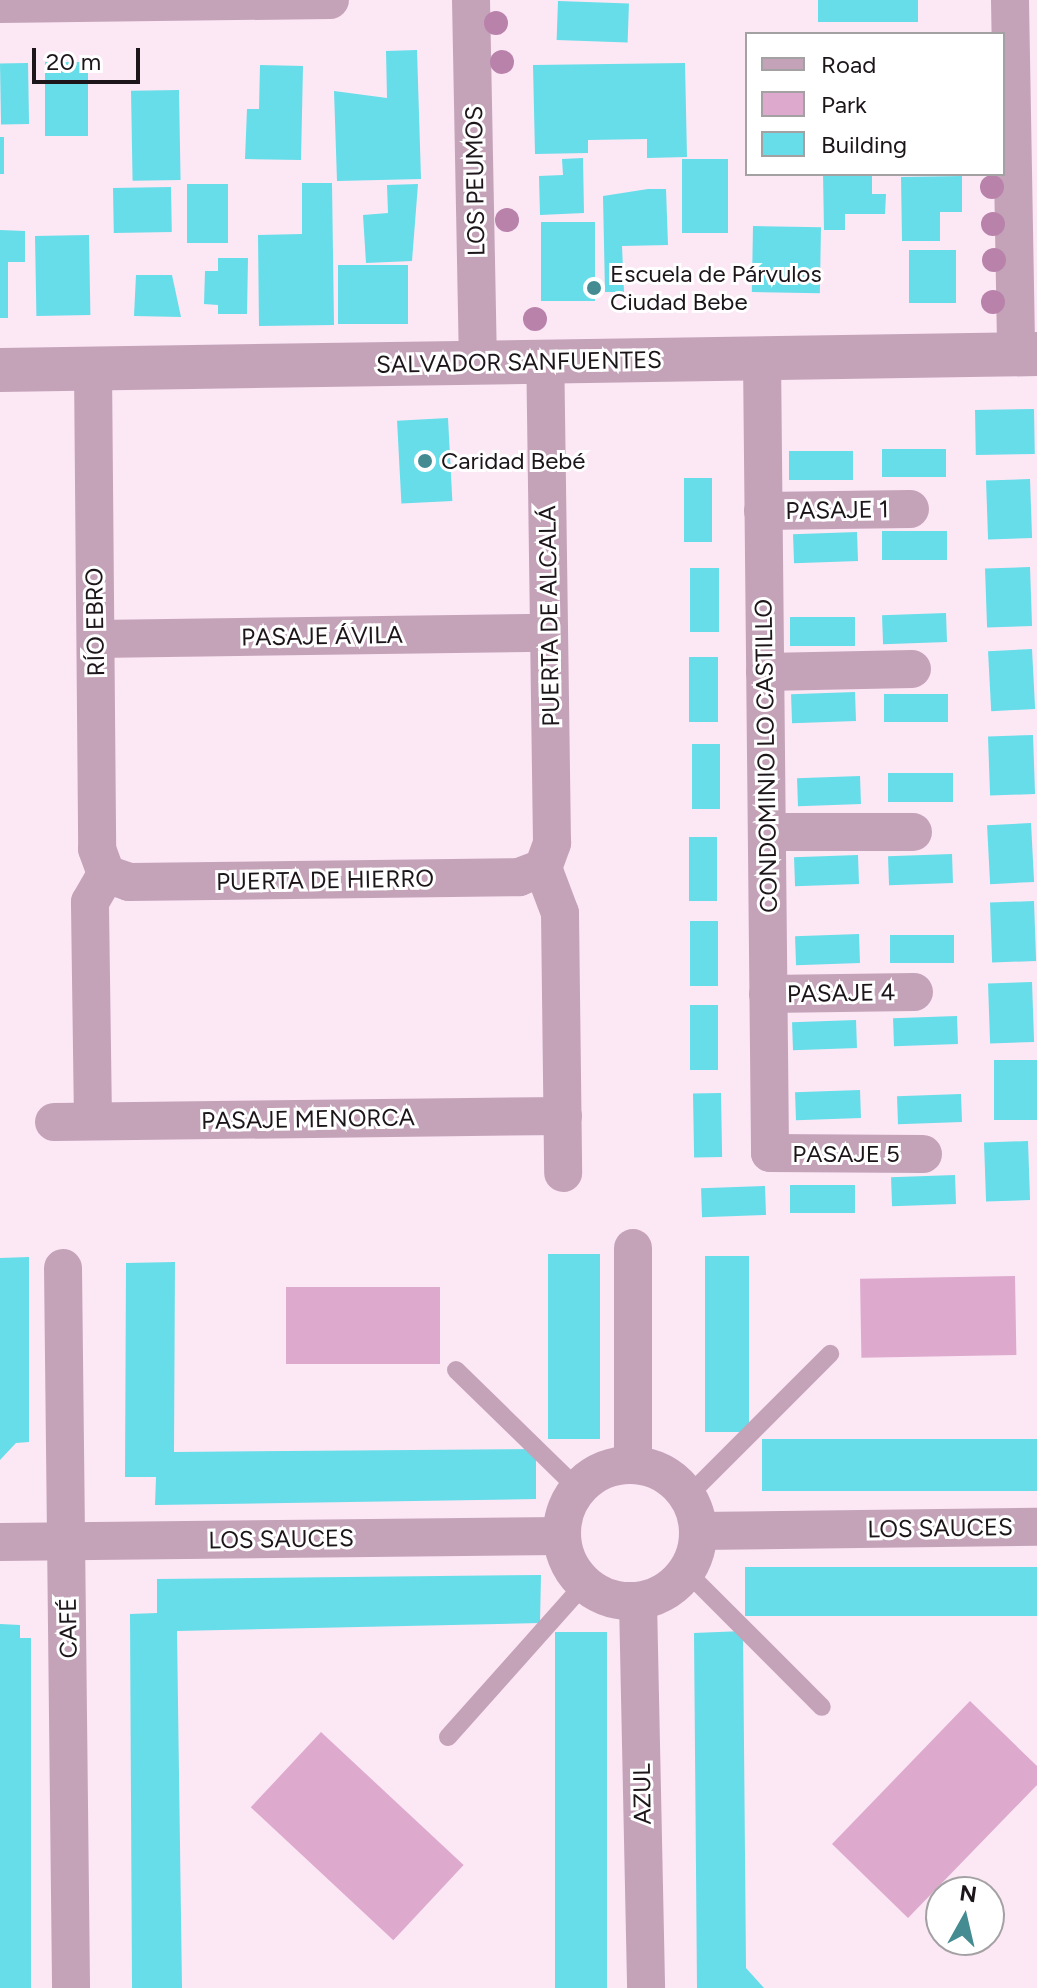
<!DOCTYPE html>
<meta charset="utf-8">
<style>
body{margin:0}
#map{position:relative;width:1037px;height:1988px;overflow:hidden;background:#fce7f5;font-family:Figtree,sans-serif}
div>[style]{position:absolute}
.green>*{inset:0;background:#ddaace;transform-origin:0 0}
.building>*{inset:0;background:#66dde9;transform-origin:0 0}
.service>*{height:18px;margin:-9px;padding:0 9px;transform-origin:9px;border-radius:9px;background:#c4a3b9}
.minor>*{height:38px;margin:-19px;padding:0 19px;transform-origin:19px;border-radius:19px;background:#c4a3b9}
.minor>.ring{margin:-19px;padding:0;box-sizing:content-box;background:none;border:38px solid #c4a3b9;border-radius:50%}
.tertiary>*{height:44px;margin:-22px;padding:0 22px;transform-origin:22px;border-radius:22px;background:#c4a3b9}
.trees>*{width:24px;height:24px;margin:-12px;border-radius:50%;background:#b982ab}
.dots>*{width:22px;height:22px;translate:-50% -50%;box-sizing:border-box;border:4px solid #fff;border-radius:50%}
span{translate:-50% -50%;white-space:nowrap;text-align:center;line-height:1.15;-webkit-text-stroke:6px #fff;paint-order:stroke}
.street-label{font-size:24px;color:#1c151a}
.poi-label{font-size:24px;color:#1c151a}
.left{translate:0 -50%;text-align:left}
.legend{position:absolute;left:745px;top:32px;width:260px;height:144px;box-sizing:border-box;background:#fff;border:2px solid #a4a1a3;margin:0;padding:10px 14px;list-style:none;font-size:24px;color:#1c151a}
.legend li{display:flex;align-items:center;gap:16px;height:40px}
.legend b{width:40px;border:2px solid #a4a1a3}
.north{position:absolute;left:925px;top:1876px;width:80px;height:80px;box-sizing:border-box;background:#fff;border:2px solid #a4a1a3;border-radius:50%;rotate:8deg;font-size:22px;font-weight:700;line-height:32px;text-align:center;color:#1c151a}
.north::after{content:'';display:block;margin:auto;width:28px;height:36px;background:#448b92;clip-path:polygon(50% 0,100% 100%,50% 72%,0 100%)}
.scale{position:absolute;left:32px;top:48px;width:108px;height:36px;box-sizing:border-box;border:4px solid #1c151a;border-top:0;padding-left:10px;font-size:24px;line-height:28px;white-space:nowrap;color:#1c151a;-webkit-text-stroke:6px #fff;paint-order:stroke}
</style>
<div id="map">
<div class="green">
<i style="left:1015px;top:1276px;width:79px;height:155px;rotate:89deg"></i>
<i style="left:286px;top:1287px;width:154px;height:77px"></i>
<i style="clip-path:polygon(970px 1701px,1037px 1766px,1037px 1785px,908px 1918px,832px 1844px)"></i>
<i style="left:321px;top:1732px;width:195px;height:103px;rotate:43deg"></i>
</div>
<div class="building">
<i style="left:818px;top:0;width:100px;height:22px"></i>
<i style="left:558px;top:1px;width:71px;height:39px;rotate:2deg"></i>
<i style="clip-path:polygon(417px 50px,421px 179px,337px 181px,334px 91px,387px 98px,386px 51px)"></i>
<i style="left:45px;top:62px;width:43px;height:74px"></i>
<i style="left:28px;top:63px;width:61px;height:28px;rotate:89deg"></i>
<i style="clip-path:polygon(685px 63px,687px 157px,647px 158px,647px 139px,588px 140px,588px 153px,535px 154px,533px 65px)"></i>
<i style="clip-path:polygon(260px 65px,303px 66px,301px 160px,245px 159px,247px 109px,259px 109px)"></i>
<i style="left:179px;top:90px;width:90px;height:48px;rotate:89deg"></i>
<i style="left:4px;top:137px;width:37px;height:4px;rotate:90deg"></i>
<i style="clip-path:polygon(583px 158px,584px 213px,540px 215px,539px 176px,563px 175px,562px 159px)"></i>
<i style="left:728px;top:159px;width:74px;height:46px;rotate:90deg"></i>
<i style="clip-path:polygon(823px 174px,872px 174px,872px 194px,886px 194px,885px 214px,845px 214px,845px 230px,824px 230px)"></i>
<i style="clip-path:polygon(962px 176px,962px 212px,940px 212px,940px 241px,902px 241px,901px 177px)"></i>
<i style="clip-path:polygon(302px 183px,332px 183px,334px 325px,259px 326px,258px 235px,302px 234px)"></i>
<i style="left:187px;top:184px;width:41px;height:59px"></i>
<i style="clip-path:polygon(418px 184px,412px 261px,366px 263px,363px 215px,388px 213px,387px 185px)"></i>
<i style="left:171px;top:187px;width:45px;height:58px;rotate:89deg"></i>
<i style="clip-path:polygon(648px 189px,666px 189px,668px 245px,622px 246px,624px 292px,605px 292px,603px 196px)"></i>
<i style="left:541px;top:222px;width:54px;height:79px"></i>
<i style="left:753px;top:226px;width:68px;height:66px;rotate:1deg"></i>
<i style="clip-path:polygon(0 230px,25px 231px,25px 262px,8px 262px,8px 318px,0 318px)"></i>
<i style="left:89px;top:235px;width:80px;height:54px;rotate:89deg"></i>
<i style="left:909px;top:250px;width:47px;height:53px"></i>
<i style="clip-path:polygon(218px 258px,248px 258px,247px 314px,218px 314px,218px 305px,204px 304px,205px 271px,218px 271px)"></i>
<i style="left:408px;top:265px;width:59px;height:70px;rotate:90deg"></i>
<i style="clip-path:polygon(136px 275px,172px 275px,181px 317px,134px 316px)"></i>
<i style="left:1034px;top:409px;width:45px;height:59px;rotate:89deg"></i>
<i style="left:448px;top:418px;width:83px;height:51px;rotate:87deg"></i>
<i style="left:946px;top:449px;width:28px;height:64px;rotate:90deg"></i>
<i style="left:853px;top:451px;width:29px;height:64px;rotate:90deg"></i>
<i style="left:684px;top:478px;width:28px;height:64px"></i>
<i style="left:1030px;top:479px;width:59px;height:44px;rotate:88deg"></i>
<i style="left:947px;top:531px;width:29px;height:65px;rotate:90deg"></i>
<i style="left:857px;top:532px;width:29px;height:64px;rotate:88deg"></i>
<i style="left:1030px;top:567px;width:59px;height:45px;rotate:88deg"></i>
<i style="left:690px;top:568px;width:29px;height:64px"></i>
<i style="left:946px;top:613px;width:29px;height:64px;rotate:88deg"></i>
<i style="left:855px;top:617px;width:29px;height:65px;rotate:90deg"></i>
<i style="left:1032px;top:649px;width:60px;height:44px;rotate:87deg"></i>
<i style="left:689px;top:657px;width:29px;height:65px"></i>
<i style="left:855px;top:692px;width:29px;height:64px;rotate:88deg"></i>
<i style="left:948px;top:694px;width:28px;height:64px;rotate:90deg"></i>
<i style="left:1033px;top:735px;width:59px;height:45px;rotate:88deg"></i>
<i style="left:692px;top:744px;width:28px;height:65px"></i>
<i style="left:953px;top:773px;width:29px;height:65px;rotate:90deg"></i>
<i style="left:860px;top:776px;width:28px;height:63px;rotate:88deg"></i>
<i style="left:1031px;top:823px;width:59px;height:44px;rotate:87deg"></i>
<i style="left:689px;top:837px;width:28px;height:64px"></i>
<i style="left:952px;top:854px;width:29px;height:64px;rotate:88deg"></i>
<i style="left:858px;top:855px;width:29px;height:64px;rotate:88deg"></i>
<i style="left:1034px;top:901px;width:60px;height:44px;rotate:88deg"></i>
<i style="left:690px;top:921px;width:28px;height:65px"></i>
<i style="left:859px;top:934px;width:29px;height:64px;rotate:88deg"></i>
<i style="left:954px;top:935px;width:28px;height:64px;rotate:90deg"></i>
<i style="left:1032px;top:982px;width:60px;height:44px;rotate:88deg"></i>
<i style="left:690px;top:1005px;width:28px;height:65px"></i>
<i style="left:957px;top:1016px;width:28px;height:64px;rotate:88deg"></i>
<i style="left:856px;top:1020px;width:28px;height:64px;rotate:88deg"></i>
<i style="left:1037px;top:1060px;width:60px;height:43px;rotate:90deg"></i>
<i style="left:860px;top:1090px;width:28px;height:65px;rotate:88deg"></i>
<i style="left:721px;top:1093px;width:64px;height:28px;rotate:89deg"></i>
<i style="left:961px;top:1094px;width:28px;height:64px;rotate:88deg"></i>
<i style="left:1028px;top:1141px;width:59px;height:44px;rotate:88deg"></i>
<i style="left:955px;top:1175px;width:29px;height:64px;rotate:88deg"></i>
<i style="left:855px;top:1185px;width:28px;height:65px;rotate:90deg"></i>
<i style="left:765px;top:1186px;width:29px;height:64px;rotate:88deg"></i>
<i style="left:548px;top:1254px;width:52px;height:185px"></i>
<i style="left:705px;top:1256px;width:44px;height:176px"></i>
<i style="clip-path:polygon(29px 1257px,29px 1442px,16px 1443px,0 1460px,0 1258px)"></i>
<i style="clip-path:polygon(175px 1262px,174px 1452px,536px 1449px,536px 1499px,155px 1505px,156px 1477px,125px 1477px,126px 1263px)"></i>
<i style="left:1037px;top:1439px;width:52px;height:275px;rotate:90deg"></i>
<i style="left:1037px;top:1567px;width:49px;height:292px;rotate:90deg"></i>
<i style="clip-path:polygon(541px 1575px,540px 1623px,177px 1631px,182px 1988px,132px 1988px,130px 1614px,157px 1613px,157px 1579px)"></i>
<i style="clip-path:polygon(0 1624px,20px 1625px,20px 1638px,31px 1638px,31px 1988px,0 1988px)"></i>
<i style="clip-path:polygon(743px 1631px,746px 1968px,764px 1988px,697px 1988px,694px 1633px)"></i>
<i style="left:607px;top:1632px;width:356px;height:52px;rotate:90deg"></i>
</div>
<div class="service">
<i style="left:456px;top:1370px;width:172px;rotate:44.3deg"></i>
<i style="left:686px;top:1498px;width:204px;rotate:-45deg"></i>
<i style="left:686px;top:1571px;width:192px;rotate:45deg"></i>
<i style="left:448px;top:1737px;width:206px;rotate:-48.3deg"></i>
</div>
<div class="minor">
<i style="left:471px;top:0;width:363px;rotate:88.9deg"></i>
<i style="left:1010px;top:0;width:354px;rotate:89deg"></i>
<i style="left:0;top:4px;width:330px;rotate:-0.7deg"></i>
<i style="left:762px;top:358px;width:795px;rotate:89.42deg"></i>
<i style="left:770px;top:1153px;width:153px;rotate:0.4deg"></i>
<i style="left:93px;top:368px;width:481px;rotate:89.5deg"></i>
<i style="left:97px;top:849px;width:27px;rotate:70deg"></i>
<i style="left:106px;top:874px;width:24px;rotate:19deg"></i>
<i style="left:129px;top:882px;width:390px;rotate:-0.7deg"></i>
<i style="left:519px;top:877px;width:26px;rotate:-21deg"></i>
<i style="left:543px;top:868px;width:27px;rotate:-70deg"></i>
<i style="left:552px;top:843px;width:481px;rotate:-90.8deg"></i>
<i style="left:763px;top:511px;width:147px;rotate:-0.8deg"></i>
<i style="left:96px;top:639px;width:453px;rotate:-0.8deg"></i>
<i style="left:765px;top:672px;width:147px;rotate:-1.2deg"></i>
<i style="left:767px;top:832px;width:146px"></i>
<i style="left:543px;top:868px;width:48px;rotate:69.3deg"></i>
<i style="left:560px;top:913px;width:260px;rotate:89.3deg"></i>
<i style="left:768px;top:994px;width:146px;rotate:-0.8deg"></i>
<i style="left:93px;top:1121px;width:219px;rotate:-90.8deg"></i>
<i style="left:90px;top:902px;width:32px;rotate:-60deg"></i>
<i style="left:54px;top:1122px;width:509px;rotate:-0.68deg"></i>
<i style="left:633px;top:1248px;width:217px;rotate:90deg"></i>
<i style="left:63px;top:1268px;width:720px;rotate:89.36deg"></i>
<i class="ring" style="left:562px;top:1465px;width:98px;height:98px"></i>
<i style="left:698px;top:1531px;width:339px;rotate:-0.7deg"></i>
<i style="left:0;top:1542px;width:562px;rotate:-0.61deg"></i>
<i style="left:638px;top:1601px;width:387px;rotate:88.8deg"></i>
</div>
<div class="tertiary">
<i style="left:0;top:370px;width:1037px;rotate:-0.88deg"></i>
</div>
<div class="trees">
<i style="left:496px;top:23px"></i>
<i style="left:502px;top:62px"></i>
<i style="left:992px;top:187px"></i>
<i style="left:507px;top:220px"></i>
<i style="left:993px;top:224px"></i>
<i style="left:994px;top:260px"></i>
<i style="left:993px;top:302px"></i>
<i style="left:535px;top:319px"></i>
</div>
<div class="dots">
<i style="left:594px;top:288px;background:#448b92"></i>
<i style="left:425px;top:461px;background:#448b92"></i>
</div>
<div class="street-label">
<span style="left:475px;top:181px;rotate:-91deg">LOS PEUMOS</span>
<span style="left:519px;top:362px;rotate:-1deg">SALVADOR SANFUENTES</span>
<span style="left:837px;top:510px;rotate:-1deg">PASAJE 1</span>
<span style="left:549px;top:616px;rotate:-91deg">PUERTA DE ALCALÁ</span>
<span style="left:95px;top:622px;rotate:-91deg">RÍO EBRO</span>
<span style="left:322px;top:636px;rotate:-1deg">PASAJE ÁVILA</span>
<span style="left:766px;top:756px;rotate:-91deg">CONDOMINIO LO CASTILLO</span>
<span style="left:325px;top:880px;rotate:-1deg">PUERTA DE HIERRO</span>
<span style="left:841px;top:993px;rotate:-1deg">PASAJE 4</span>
<span style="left:308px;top:1119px;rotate:-1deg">PASAJE MENORCA</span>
<span style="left:846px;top:1154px">PASAJE 5</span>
<span style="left:940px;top:1528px;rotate:-1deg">LOS SAUCES</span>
<span style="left:281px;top:1539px;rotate:-1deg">LOS SAUCES</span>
<span style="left:68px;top:1628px;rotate:-91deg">CAFÉ</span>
<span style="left:642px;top:1794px;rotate:-91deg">AZUL</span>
</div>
<div class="poi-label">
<span class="left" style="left:610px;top:288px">Escuela de Párvulos<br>Ciudad Bebe</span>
<span class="left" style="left:441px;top:461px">Caridad Bebé</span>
</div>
<ul class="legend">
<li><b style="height:10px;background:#c4a3b9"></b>Road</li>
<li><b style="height:22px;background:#ddaace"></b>Park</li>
<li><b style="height:22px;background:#66dde9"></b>Building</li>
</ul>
<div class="north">N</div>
<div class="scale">20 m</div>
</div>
